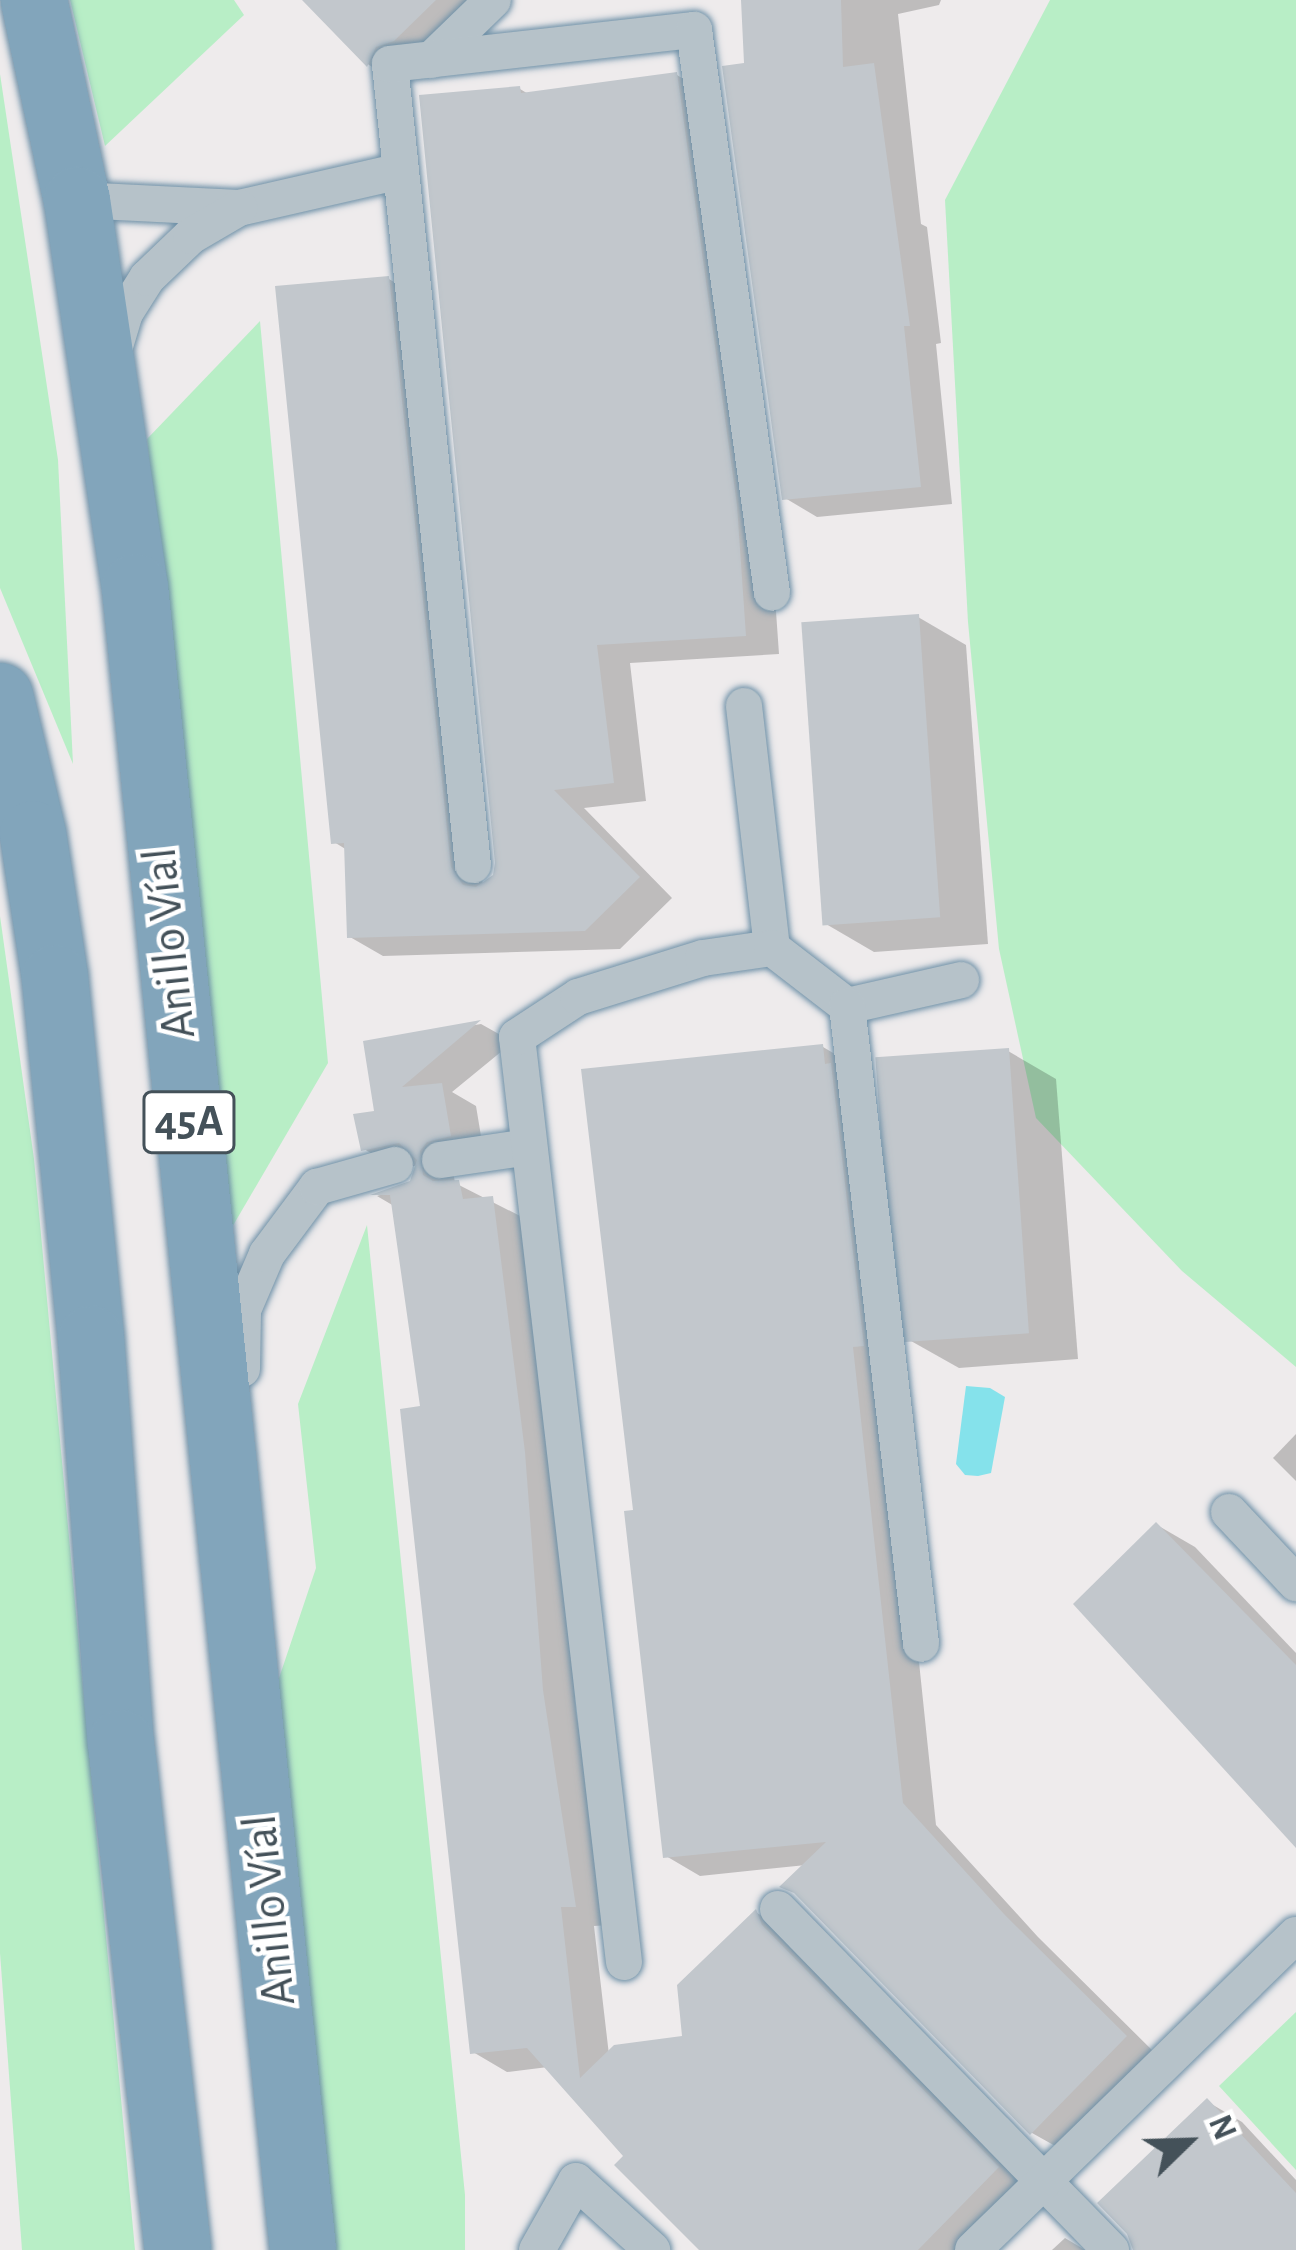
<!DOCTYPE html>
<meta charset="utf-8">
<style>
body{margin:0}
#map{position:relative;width:1296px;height:2250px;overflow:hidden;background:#eeebec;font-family:"Alegreya Sans",sans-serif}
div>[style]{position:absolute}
.green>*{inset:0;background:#b8eec6}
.water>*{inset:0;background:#85e2eb}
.shadow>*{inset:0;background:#0003}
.building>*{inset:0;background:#c2c7cc;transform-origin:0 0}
.roads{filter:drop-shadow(0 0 3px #6e90a7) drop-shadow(0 0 3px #6e90a7)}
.lane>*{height:36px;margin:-18px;padding:0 18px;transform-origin:18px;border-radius:18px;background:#b6c2c9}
.highway>*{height:66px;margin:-33px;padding:0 33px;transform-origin:33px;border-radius:33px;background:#82a5bb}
span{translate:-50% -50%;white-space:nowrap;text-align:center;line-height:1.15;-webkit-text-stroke:9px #fff;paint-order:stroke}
.shield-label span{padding:3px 9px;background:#fff;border:3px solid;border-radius:9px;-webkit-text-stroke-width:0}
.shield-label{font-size:45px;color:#445159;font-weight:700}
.street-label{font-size:48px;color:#445159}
.north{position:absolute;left:1128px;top:2082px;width:120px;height:120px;-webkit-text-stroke:9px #fff;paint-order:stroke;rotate:67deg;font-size:33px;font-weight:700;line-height:48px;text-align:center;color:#445159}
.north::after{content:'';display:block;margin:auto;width:42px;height:54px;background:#445159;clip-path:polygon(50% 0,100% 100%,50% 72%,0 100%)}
</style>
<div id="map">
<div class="green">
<i style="clip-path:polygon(70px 0,234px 0,244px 15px,105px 146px)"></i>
<i style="clip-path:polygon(1050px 0,1296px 0,1296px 1367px,1182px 1271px,1036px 1118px,999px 949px,968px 622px,945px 200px)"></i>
<i style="clip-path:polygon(0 74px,58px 460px,73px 764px,0 588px)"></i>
<i style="clip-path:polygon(260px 321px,328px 1063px,231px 1229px,147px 439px)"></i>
<i style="clip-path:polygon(0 916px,34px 1159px,135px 2250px,22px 2250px,0 1953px)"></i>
<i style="clip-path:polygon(367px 1225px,465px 2195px,465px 2250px,331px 2250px,274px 1693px,316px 1568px,298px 1404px)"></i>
<i style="clip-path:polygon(1296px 2012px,1296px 2170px,1219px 2086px)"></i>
</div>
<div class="water">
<i style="clip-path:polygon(966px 1386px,990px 1388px,1005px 1397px,991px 1473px,978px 1476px,965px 1475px,956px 1464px)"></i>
</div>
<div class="shadow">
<i style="clip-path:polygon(306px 0,489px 0,402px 84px,369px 65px)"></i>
<i style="clip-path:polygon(744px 0,941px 0,939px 5px,898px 14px,921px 224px,927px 227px,941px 343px,936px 344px,952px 504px,817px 517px,785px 498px)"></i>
<i style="clip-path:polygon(677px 75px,710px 95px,770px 526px,779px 654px,630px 663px,646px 801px,584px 808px,672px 898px,620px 949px,383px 956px,350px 937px,347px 850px,334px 842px,389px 279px,422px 299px,483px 886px,496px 877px,520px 89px,530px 95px)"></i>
<i style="clip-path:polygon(918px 617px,966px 645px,988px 944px,874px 952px,826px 924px)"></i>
<i style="clip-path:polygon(481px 1024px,513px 1042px,452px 1092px,476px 1106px,484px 1154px,453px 1171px,455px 1183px,526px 1219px,559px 1473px,576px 1711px,609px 1925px,594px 1926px,609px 2055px,686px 2039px,757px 1913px,790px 1932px,1031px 2188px,971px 2250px,704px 2250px,548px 2067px,507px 2072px,473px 2052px,423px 1409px,394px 1206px,377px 1196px,413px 1184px,419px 1165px,398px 1169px,364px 1149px,378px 1113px,367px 1043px)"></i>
<i style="clip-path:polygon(823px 1047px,857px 1067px,936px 1825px,1038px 1937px,1159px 2057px,1066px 2152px,1032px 2133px,802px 1897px,806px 1865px,700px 1876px,666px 1856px,636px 1512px)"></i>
<i style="clip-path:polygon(1008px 1051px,1056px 1079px,1078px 1359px,959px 1368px,911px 1341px)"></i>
<i style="clip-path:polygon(1296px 1434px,1296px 1481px,1273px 1458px)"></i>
<i style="clip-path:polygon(1157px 1525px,1195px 1547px,1296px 1653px,1296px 1842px)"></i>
<i style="clip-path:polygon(1208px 2102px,1242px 2122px,1296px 2180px,1296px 2250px,1134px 2250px)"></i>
<i style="clip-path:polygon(1065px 2238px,1085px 2250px,1052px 2250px)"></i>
</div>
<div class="building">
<i style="clip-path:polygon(302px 0,436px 0,394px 41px,376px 47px,367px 67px)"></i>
<i style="clip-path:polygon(741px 0,841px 0,843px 67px,874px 63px,910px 326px,904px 326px,921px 487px,782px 500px,722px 66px,744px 63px)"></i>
<i style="clip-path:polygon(677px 72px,737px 505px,746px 636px,597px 645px,614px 783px,554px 790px,640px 877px,585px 931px,347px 938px,344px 843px,331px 844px,275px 286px,389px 276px,451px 867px,463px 885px,476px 887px,493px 875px,495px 863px,419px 95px,520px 86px,521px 93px)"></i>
<i style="left:919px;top:614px;width:304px;height:118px;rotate:86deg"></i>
<i style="clip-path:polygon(481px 1020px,402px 1087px,442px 1083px,451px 1136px,427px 1142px,420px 1151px,423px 1175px,433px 1181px,459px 1180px,463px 1199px,493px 1196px,525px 1452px,543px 1690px,576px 1907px,561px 1907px,580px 2078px,614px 2045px,682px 2036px,677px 1985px,756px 1909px,762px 1925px,999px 2167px,918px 2250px,699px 2250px,614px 2165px,623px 2156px,527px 2048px,470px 2054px,400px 1409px,420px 1406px,390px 1195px,370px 1195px,410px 1181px,417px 1160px,399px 1143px,361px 1151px,353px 1114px,374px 1111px,363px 1041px)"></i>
<i style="clip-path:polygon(823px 1044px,825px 1064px,831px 1063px,864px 1346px,853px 1347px,903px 1803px,1004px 1914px,1127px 2036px,1030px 2135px,794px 1893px,779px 1887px,826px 1842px,663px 1858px,624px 1511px,633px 1510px,581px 1069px)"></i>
<i style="left:1009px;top:1048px;width:286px;height:134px;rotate:86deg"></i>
<i style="clip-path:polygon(1156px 1522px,1296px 1665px,1296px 1848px,1073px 1604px)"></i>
<i style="clip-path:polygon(1207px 2098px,1296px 2193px,1296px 2250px,1133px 2250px,1127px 2234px,1097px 2203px)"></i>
</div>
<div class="roads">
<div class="lane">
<i style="left:431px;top:60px;width:86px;rotate:-44.1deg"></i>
<i style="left:77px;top:200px;width:162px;rotate:2.8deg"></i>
<i style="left:239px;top:208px;width:166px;rotate:-12.9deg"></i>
<i style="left:112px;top:356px;width:45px;rotate:-73.2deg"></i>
<i style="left:125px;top:313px;width:41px;rotate:-57.8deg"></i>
<i style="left:147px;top:278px;width:61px;rotate:-43.7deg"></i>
<i style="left:191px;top:236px;width:56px;rotate:-30.3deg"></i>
<i style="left:744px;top:706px;width:244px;rotate:83.4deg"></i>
<i style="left:473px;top:865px;width:805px;rotate:-95.92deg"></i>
<i style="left:390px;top:64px;width:306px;rotate:-6.4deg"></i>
<i style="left:694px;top:30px;width:568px;rotate:82.11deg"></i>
<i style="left:847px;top:1006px;width:117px;rotate:-12.8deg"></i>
<i style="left:440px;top:1160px;width:90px;rotate:-8.3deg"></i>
<i style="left:242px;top:1369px;width:59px;rotate:-89deg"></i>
<i style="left:243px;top:1310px;width:61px;rotate:-66.8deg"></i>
<i style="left:267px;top:1254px;width:84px;rotate:-53.3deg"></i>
<i style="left:317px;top:1187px;width:81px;rotate:-15.8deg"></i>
<i style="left:1229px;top:1512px;width:98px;rotate:46.7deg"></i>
<i style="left:778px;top:1909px;width:477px;rotate:45.7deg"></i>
<i style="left:624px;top:1962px;width:931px;rotate:-96.6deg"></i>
<i style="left:517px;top:1037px;width:73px;rotate:-33.3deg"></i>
<i style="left:578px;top:997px;width:131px;rotate:-17.3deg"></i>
<i style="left:703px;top:958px;width:70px;rotate:-8.2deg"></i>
<i style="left:772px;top:948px;width:95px;rotate:37.7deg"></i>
<i style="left:847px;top:1006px;width:642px;rotate:83.38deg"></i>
<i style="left:537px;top:2250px;width:79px;rotate:-60.5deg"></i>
<i style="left:576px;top:2181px;width:103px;rotate:42.2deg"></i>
<i style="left:973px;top:2250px;width:451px;rotate:-44.3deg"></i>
</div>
<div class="highway">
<i style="left:34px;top:0;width:205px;rotate:77.9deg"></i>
<i style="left:77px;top:200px;width:391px;rotate:81.5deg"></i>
<i style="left:135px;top:587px;width:1671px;rotate:84.23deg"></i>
<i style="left:0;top:696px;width:142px;rotate:76.6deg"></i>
<i style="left:33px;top:834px;width:146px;rotate:81.3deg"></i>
<i style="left:55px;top:978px;width:363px;rotate:84.3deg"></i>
<i style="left:91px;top:1339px;width:405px;rotate:85.8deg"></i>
<i style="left:121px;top:1743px;width:510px;rotate:83.59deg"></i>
</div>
</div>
<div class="shield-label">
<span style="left:189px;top:1122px">45A</span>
</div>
<div class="street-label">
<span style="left:171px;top:943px;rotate:-96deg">Anillo Víal</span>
<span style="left:271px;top:1910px;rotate:-96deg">Anillo Víal</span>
</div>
<div class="north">N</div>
</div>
